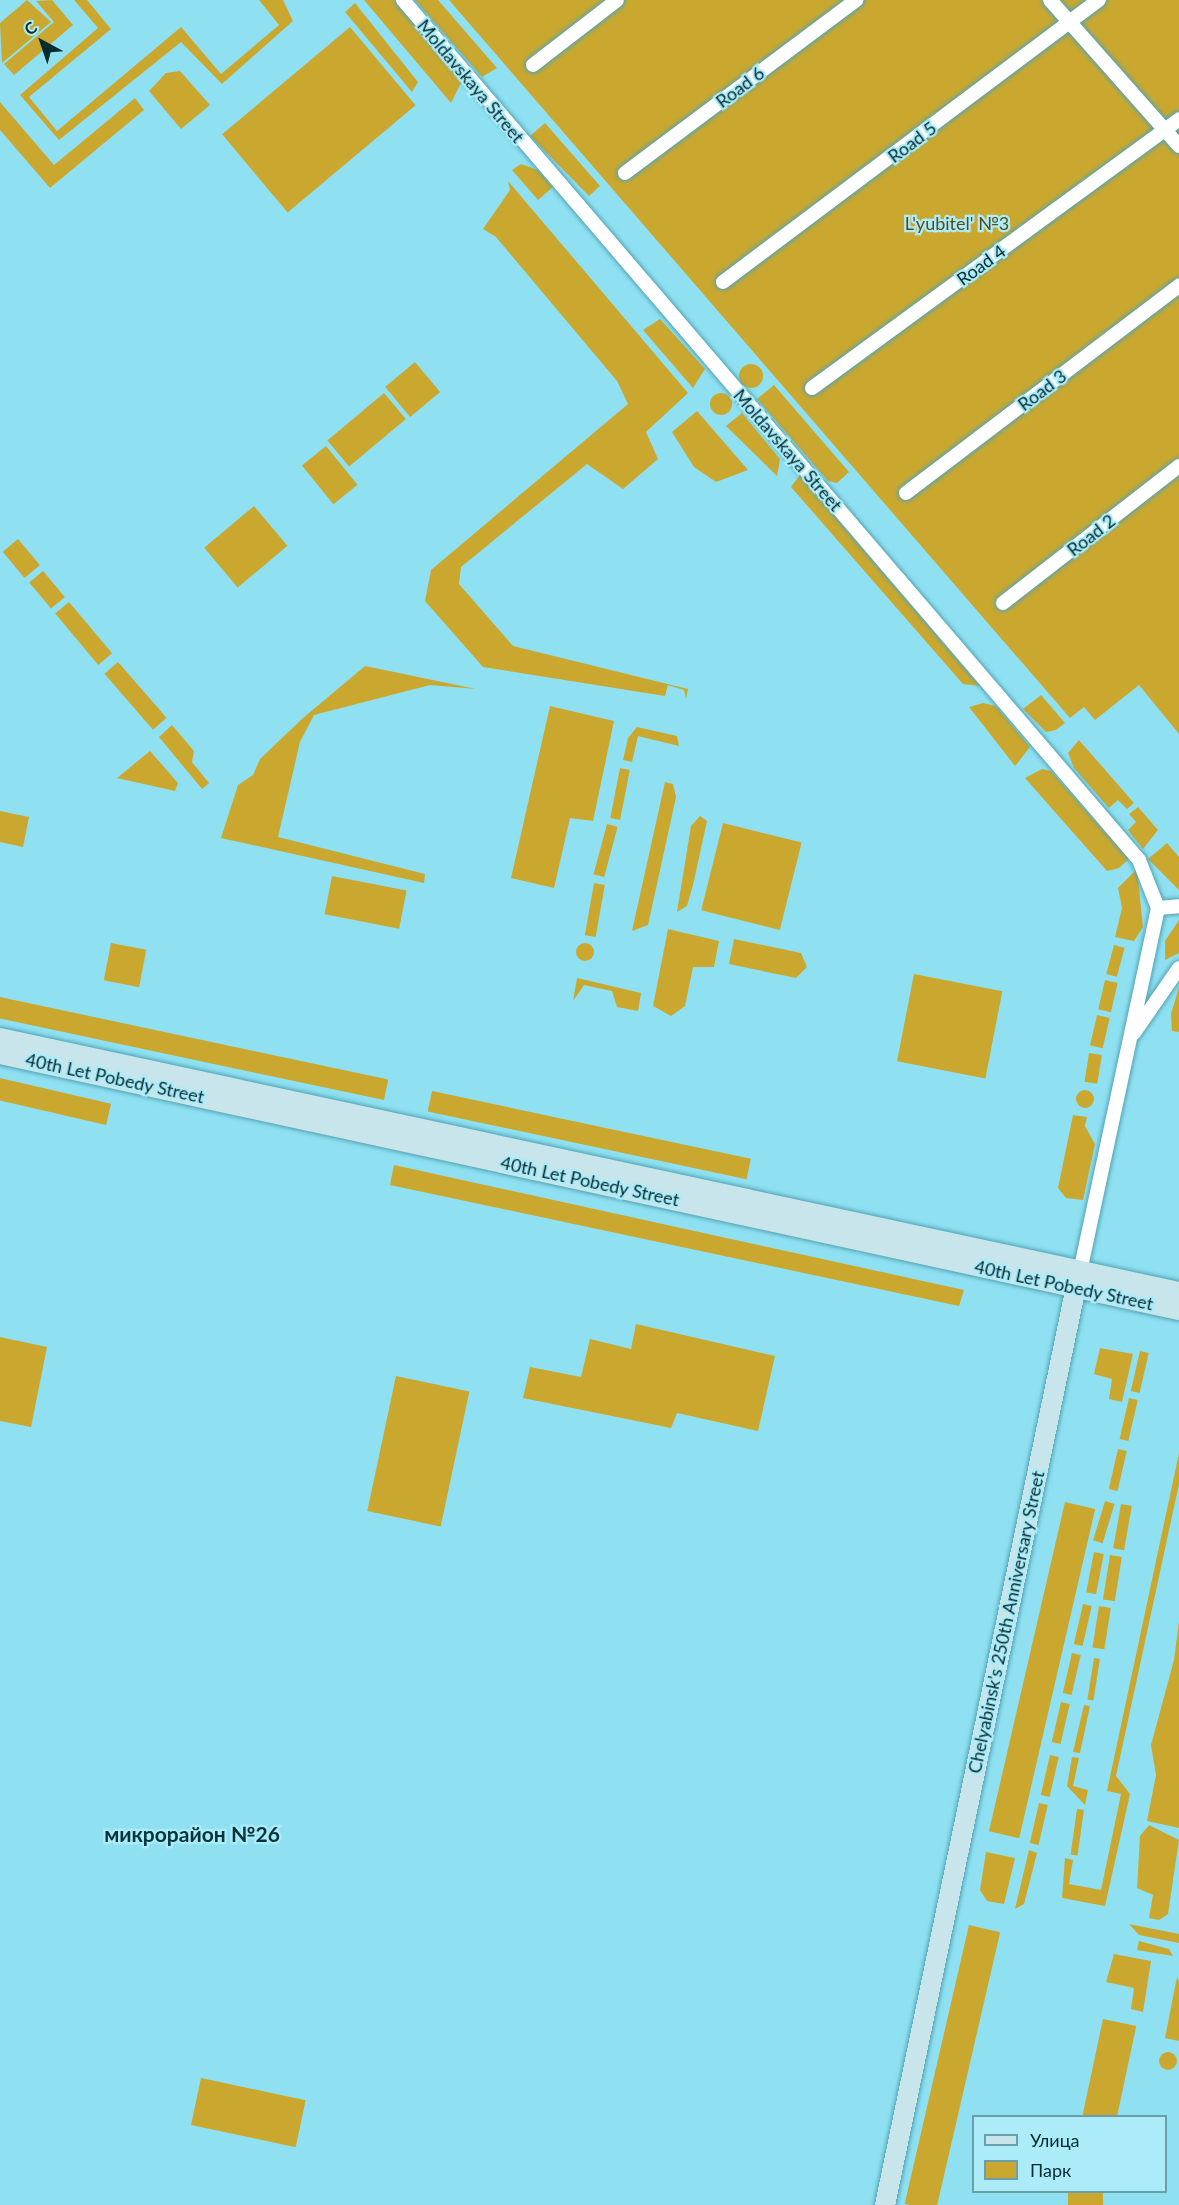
<!DOCTYPE html>
<meta charset="utf-8">
<style>
body{margin:0}
#map{position:relative;width:1179px;height:2205px;overflow:hidden;background:#8fe1f2;font-family:Lato,sans-serif}
div>[style]{position:absolute}
.green>*{inset:0;background:#caa82f;transform-origin:0 0}
.round{border-radius:50%}
.roads{filter:drop-shadow(0 0 2px #51a3b3) drop-shadow(0 0 2px #51a3b3)}
.street>*{height:14px;margin:-7px;padding:0 7px;transform-origin:7px;border-radius:7px;background:#fff}
.secondary>*{height:20px;margin:-10px;padding:0 10px;transform-origin:10px;border-radius:10px;background:#c7e5eb}
span{translate:-50% -50%;white-space:nowrap;text-align:center;line-height:1.15;-webkit-text-stroke:4.5px #acecf9;paint-order:stroke}
.street-label{font-size:18px;color:#062b31}
.park-label{font-size:18px;color:#5a4c1b}
.quarter-label{font-size:21px;color:#03343c;font-weight:700}
.legend{position:absolute;left:972px;top:2115px;width:195px;height:78px;box-sizing:border-box;background:#acecf9;border:2px solid #6a9fa9;margin:0;padding:8px 10px;list-style:none;font-size:18px;color:#062b31}
.legend li{display:flex;align-items:center;gap:12px;height:30px}
.legend b{width:30px;border:2px solid #6a9fa9}
.north{position:absolute;left:12px;top:12px;width:60px;height:60px;-webkit-text-stroke:4px #acecf9;paint-order:stroke;rotate:320deg;font-size:16px;font-weight:700;line-height:24px;text-align:center;color:#062b31}
.north::after{content:'';display:block;margin:auto;width:21px;height:27px;background:#062b31;clip-path:polygon(50% 0,100% 100%,50% 72%,0 100%)}
</style>
<div id="map">
<div class="green">
<i style="clip-path:polygon(27px 0,51px 22px,2px 63px,0 23px)"></i>
<i style="clip-path:polygon(52px 0,73px 25px,14px 75px,4px 64px,54px 22px,36px 1px)"></i>
<i style="clip-path:polygon(74px 0,87px 0,111px 29px,29px 97px,57px 131px,181px 27px,221px 74px,279px 25px,259px 0,283px 0,293px 21px,222px 84px,181px 42px,59px 140px,20px 95px,98px 28px)"></i>
<i style="clip-path:polygon(364px 0,394px 0,462px 81px,451px 103px)"></i>
<i style="clip-path:polygon(415px 0,438px 0,497px 68px,482px 77px)"></i>
<i style="clip-path:polygon(449px 0,1179px 0,1179px 734px,1139px 685px,1095px 720px,1084px 707px,1070px 718px)"></i>
<i style="clip-path:polygon(355px 3px,418px 82px,412px 92px,345px 12px)"></i>
<i style="left:350px;top:27px;width:102px;height:167px;rotate:50deg"></i>
<i style="clip-path:polygon(180px 71px,210px 105px,181px 129px,149px 91px,166px 73px)"></i>
<i style="clip-path:polygon(135px 98px,144px 110px,50px 188px,0 130px,0 102px,54px 165px)"></i>
<i style="clip-path:polygon(545px 123px,600px 186px,589px 196px,530px 136px)"></i>
<i style="clip-path:polygon(521px 164px,538px 170px,553px 187px,538px 200px,512px 170px)"></i>
<i style="clip-path:polygon(508px 181px,688px 393px,646px 432px,658px 459px,623px 489px,587px 464px,461px 567px,459px 584px,513px 646px,688px 689px,686px 699px,684px 690px,668px 685px,665px 696px,483px 667px,425px 601px,431px 570px,628px 404px,617px 381px,496px 237px,483px 229px,510px 190px)"></i>
<i style="clip-path:polygon(660px 319px,705px 369px,693px 388px,643px 330px)"></i>
<i style="left:415px;top:362px;width:39px;height:39px;rotate:50deg"></i>
<i class="round" style="left:739px;top:364px;width:24px;height:24px"></i>
<i style="clip-path:polygon(774px 385px,849px 472px,837px 483px,828px 481px,757px 399px)"></i>
<i style="left:384px;top:393px;width:34px;height:74px;rotate:50deg"></i>
<i class="round" style="left:710px;top:393px;width:22px;height:22px"></i>
<i style="clip-path:polygon(697px 411px,748px 470px,716px 482px,694px 467px,672px 432px)"></i>
<i style="clip-path:polygon(742px 413px,780px 459px,777px 476px,726px 426px)"></i>
<i style="left:326px;top:446px;width:50px;height:31px;rotate:51deg"></i>
<i style="clip-path:polygon(800px 475px,980px 686px,963px 684px,791px 487px)"></i>
<i style="left:254px;top:506px;width:52px;height:65px;rotate:50deg"></i>
<i style="left:18px;top:539px;width:34px;height:20px;rotate:50deg"></i>
<i style="left:43px;top:571px;width:34px;height:18px;rotate:50deg"></i>
<i style="left:69px;top:602px;width:67px;height:18px;rotate:50deg"></i>
<i style="left:118px;top:662px;width:74px;height:18px;rotate:49deg"></i>
<i style="clip-path:polygon(365px 666px,476px 689px,430px 685px,314px 715px,300px 742px,278px 837px,425px 874px,424px 883px,221px 838px,238px 785px,253px 775px,260px 759px,303px 718px)"></i>
<i style="clip-path:polygon(1041px 695px,1065px 723px,1056px 730px,1046px 732px,1023px 709px)"></i>
<i style="clip-path:polygon(983px 703px,996px 706px,1030px 747px,1015px 766px,969px 707px)"></i>
<i style="clip-path:polygon(550px 706px,614px 721px,593px 821px,570px 818px,554px 888px,511px 878px)"></i>
<i style="clip-path:polygon(172px 725px,194px 751px,192px 762px,209px 783px,202px 789px,159px 737px)"></i>
<i style="clip-path:polygon(637px 727px,677px 736px,679px 746px,638px 736px,632px 762px,623px 760px,628px 738px)"></i>
<i style="clip-path:polygon(1079px 740px,1134px 803px,1127px 809px,1118px 800px,1109px 808px,1074px 768px,1068px 753px)"></i>
<i style="clip-path:polygon(150px 751px,178px 783px,175px 791px,117px 778px)"></i>
<i style="left:620px;top:768px;width:10px;height:51px;rotate:11deg"></i>
<i style="clip-path:polygon(1042px 769px,1051px 771px,1129px 859px,1119px 868px,1107px 871px,1025px 778px)"></i>
<i style="clip-path:polygon(665px 782px,673px 784px,676px 797px,648px 925px,632px 931px)"></i>
<i style="clip-path:polygon(1138px 807px,1158px 830px,1143px 849px,1128px 830px,1136px 822px,1129px 814px)"></i>
<i style="clip-path:polygon(0 811px,29px 817px,23px 847px,0 842px)"></i>
<i style="clip-path:polygon(700px 816px,707px 821px,693px 885px,687px 906px,677px 912px,691px 826px)"></i>
<i style="left:723px;top:823px;width:81px;height:90px;rotate:14deg"></i>
<i style="left:607px;top:824px;width:11px;height:52px;rotate:15deg"></i>
<i style="clip-path:polygon(1167px 843px,1179px 857px,1179px 890px,1148px 859px)"></i>
<i style="clip-path:polygon(1137px 869px,1143px 927px,1134px 941px,1115px 937px,1122px 908px,1118px 888px)"></i>
<i style="left:332px;top:876px;width:76px;height:39px;rotate:11deg"></i>
<i style="left:594px;top:883px;width:11px;height:53px;rotate:10deg"></i>
<i style="clip-path:polygon(1179px 920px,1179px 953px,1165px 960px,1165px 941px)"></i>
<i style="clip-path:polygon(668px 929px,719px 941px,714px 967px,693px 967px,685px 1006px,671px 1016px,653px 1006px)"></i>
<i style="clip-path:polygon(734px 939px,801px 953px,807px 967px,796px 978px,729px 964px)"></i>
<i style="left:111px;top:943px;width:36px;height:38px;rotate:11deg"></i>
<i class="round" style="left:576px;top:943px;width:18px;height:18px"></i>
<i style="left:1114px;top:945px;width:11px;height:30px;rotate:15deg"></i>
<i style="left:914px;top:974px;width:90px;height:89px;rotate:11deg"></i>
<i style="clip-path:polygon(577px 978px,641px 993px,638px 1011px,617px 1007px,612px 991px,584px 985px,573px 1001px)"></i>
<i style="left:1105px;top:980px;width:13px;height:30px;rotate:13deg"></i>
<i style="clip-path:polygon(1179px 987px,1179px 1032px,1172px 1031px,1171px 1014px)"></i>
<i style="left:0;top:997px;width:397px;height:21px;rotate:12deg"></i>
<i style="left:1097px;top:1015px;width:13px;height:31px;rotate:13deg"></i>
<i style="left:1089px;top:1053px;width:13px;height:29px;rotate:9deg"></i>
<i style="left:0;top:1078px;width:114px;height:22px;rotate:13deg"></i>
<i class="round" style="left:1076px;top:1090px;width:18px;height:18px"></i>
<i style="left:432px;top:1091px;width:326px;height:21px;rotate:12deg"></i>
<i style="clip-path:polygon(1073px 1115px,1087px 1117px,1085px 1126px,1095px 1144px,1083px 1200px,1066px 1198px,1058px 1188px)"></i>
<i style="clip-path:polygon(394px 1165px,964px 1290px,959px 1306px,390px 1185px)"></i>
<i style="clip-path:polygon(636px 1324px,775px 1356px,758px 1431px,677px 1413px,671px 1428px,523px 1398px,530px 1367px,581px 1377px,590px 1339px,631px 1349px)"></i>
<i style="clip-path:polygon(0 1337px,47px 1347px,31px 1427px,0 1421px)"></i>
<i style="clip-path:polygon(1100px 1348px,1133px 1354px,1122px 1402px,1109px 1399px,1112px 1379px,1094px 1374px)"></i>
<i style="left:1140px;top:1351px;width:9px;height:41px;rotate:13deg"></i>
<i style="left:396px;top:1376px;width:75px;height:138px;rotate:12deg"></i>
<i style="left:1129px;top:1398px;width:9px;height:42px;rotate:13deg"></i>
<i style="left:1118px;top:1449px;width:9px;height:41px;rotate:13deg"></i>
<i style="clip-path:polygon(1179px 1453px,1179px 1484px,1116px 1776px,1130px 1794px,1105px 1906px,1062px 1898px,1065px 1858px,1073px 1860px,1069px 1884px,1101px 1890px,1121px 1794px,1107px 1791px)"></i>
<i style="left:1105px;top:1501px;width:10px;height:41px;rotate:17deg"></i>
<i style="left:1065px;top:1502px;width:31px;height:338px;rotate:13deg"></i>
<i style="left:1121px;top:1504px;width:11px;height:45px;rotate:10deg"></i>
<i style="left:1094px;top:1552px;width:10px;height:41px;rotate:11deg"></i>
<i style="left:1110px;top:1555px;width:12px;height:45px;rotate:9deg"></i>
<i style="left:1083px;top:1604px;width:9px;height:41px;rotate:13deg"></i>
<i style="left:1099px;top:1606px;width:12px;height:42px;rotate:9deg"></i>
<i style="clip-path:polygon(1179px 1621px,1179px 1828px,1147px 1821px,1156px 1775px,1151px 1745px,1174px 1660px)"></i>
<i style="left:1072px;top:1653px;width:9px;height:41px;rotate:13deg"></i>
<i style="left:1094px;top:1658px;width:6px;height:42px;rotate:9deg"></i>
<i style="left:1061px;top:1702px;width:9px;height:41px;rotate:13deg"></i>
<i style="clip-path:polygon(1084px 1705px,1090px 1706px,1080px 1753px,1073px 1752px)"></i>
<i style="left:1050px;top:1755px;width:9px;height:41px;rotate:13deg"></i>
<i style="clip-path:polygon(1072px 1757px,1079px 1758px,1073px 1786px,1088px 1790px,1085px 1805px,1067px 1786px)"></i>
<i style="left:1039px;top:1803px;width:9px;height:41px;rotate:13deg"></i>
<i style="left:1077px;top:1809px;width:7px;height:46px;rotate:8deg"></i>
<i style="clip-path:polygon(1149px 1825px,1179px 1840px,1168px 1914px,1159px 1920px,1149px 1918px,1153px 1895px,1137px 1888px,1140px 1836px)"></i>
<i style="clip-path:polygon(1029px 1850px,1037px 1853px,1024px 1904px,1015px 1909px)"></i>
<i style="clip-path:polygon(986px 1852px,1015px 1858px,1004px 1904px,987px 1901px,980px 1890px)"></i>
<i style="clip-path:polygon(1129px 1924px,1179px 1934px,1179px 1943px,1139px 1935px)"></i>
<i style="left:969px;top:1925px;width:32px;height:286px;rotate:13deg"></i>
<i style="clip-path:polygon(1139px 1941px,1169px 1949px,1173px 1956px,1137px 1950px)"></i>
<i style="clip-path:polygon(1114px 1954px,1151px 1961px,1143px 2012px,1131px 2009px,1134px 1988px,1106px 1982px)"></i>
<i style="clip-path:polygon(1177px 1977px,1179px 1982px,1179px 2041px,1165px 2038px)"></i>
<i style="left:1103px;top:2019px;width:34px;height:99px;rotate:12deg"></i>
<i class="round" style="left:1159px;top:2052px;width:18px;height:18px"></i>
<i style="left:201px;top:2078px;width:107px;height:48px;rotate:12deg"></i>
<i style="left:1068px;top:2192px;width:35px;height:13px"></i>
</div>
<div class="roads">
<div class="street">
<i style="left:403px;top:0;width:1132px;rotate:49.44deg"></i>
<i style="left:1139px;top:860px;width:52px;rotate:68.4deg"></i>
<i style="left:1158px;top:908px;width:371px;rotate:102.1deg"></i>
<i style="left:1050px;top:0;width:195px;rotate:48.5deg"></i>
<i style="left:533px;top:65px;width:106px;rotate:-37.7deg"></i>
<i style="left:625px;top:173px;width:289px;rotate:-36.8deg"></i>
<i style="left:723px;top:282px;width:470px;rotate:-36.9deg"></i>
<i style="left:812px;top:388px;width:455px;rotate:-36.2deg"></i>
<i style="left:906px;top:493px;width:343px;rotate:-37.2deg"></i>
<i style="left:1003px;top:603px;width:223px;rotate:-37.9deg"></i>
<i style="left:1158px;top:908px;width:21px;rotate:-5deg"></i>
<i style="left:1134px;top:1033px;width:79px;rotate:-55.3deg"></i>
</div>
<div class="secondary">
<i style="left:0;top:1038px;width:1206px;rotate:12.16deg"></i>
<i style="left:0;top:1054px;width:1206px;rotate:12.25deg"></i>
<i style="left:885px;top:2205px;width:948px;rotate:-78.25deg"></i>
</div>
</div>
<div class="street-label">
<span style="left:471px;top:81px;rotate:50deg">Moldavskaya Street</span>
<span style="left:740px;top:87px;rotate:-37deg">Road 6</span>
<span style="left:912px;top:142px;rotate:-37deg">Road 5</span>
<span style="left:981px;top:265px;rotate:-36deg">Road 4</span>
<span style="left:1042px;top:390px;rotate:-37deg">Road 3</span>
<span style="left:788px;top:450px;rotate:49deg">Moldavskaya Street</span>
<span style="left:1091px;top:535px;rotate:-38deg">Road 2</span>
<span style="left:115px;top:1078px;rotate:12deg">40th Let Pobedy Street</span>
<span style="left:590px;top:1181px;rotate:12deg">40th Let Pobedy Street</span>
<span style="left:1064px;top:1285px;rotate:12deg">40th Let Pobedy Street</span>
<span style="left:1006px;top:1622px;rotate:-78deg">Chelyabinsk's 250th Anniversary Street</span>
</div>
<div class="park-label">
<span style="left:957px;top:223px">L'yubitel' №3</span>
</div>
<div class="quarter-label">
<span style="left:192px;top:1834px">микрорайон №26</span>
</div>
<ul class="legend">
<li><b style="height:8px;background:#c7e5eb"></b>Улица</li>
<li><b style="height:16px;background:#caa82f"></b>Парк</li>
</ul>
<div class="north">С</div>
</div>
